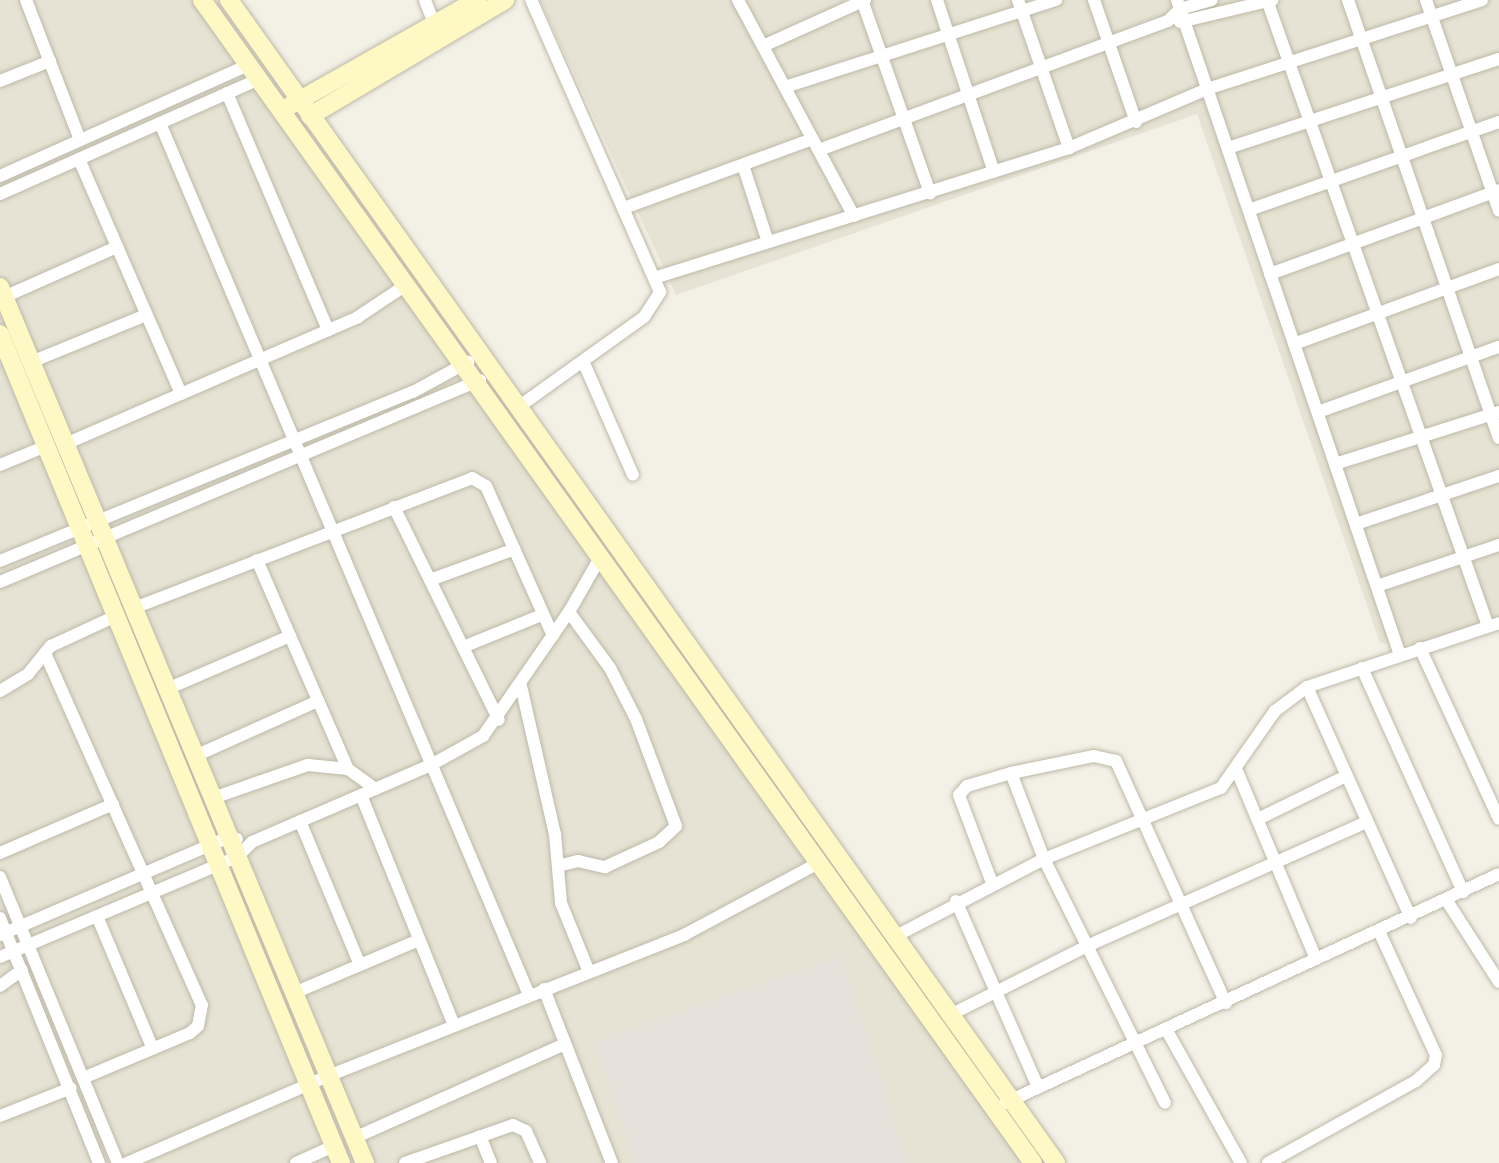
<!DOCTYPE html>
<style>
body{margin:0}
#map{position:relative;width:1499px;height:1163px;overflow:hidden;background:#f3f0e6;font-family:Figtree,sans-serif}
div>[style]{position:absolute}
.residential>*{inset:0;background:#e6e3d4}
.industrial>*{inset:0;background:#e5e1da}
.roads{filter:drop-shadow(0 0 2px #beb9a8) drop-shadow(0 0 2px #beb9a8)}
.street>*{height:12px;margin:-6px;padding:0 6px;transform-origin:6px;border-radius:6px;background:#fff}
.secondary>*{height:18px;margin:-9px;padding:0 9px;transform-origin:9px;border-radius:9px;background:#fef8c4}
span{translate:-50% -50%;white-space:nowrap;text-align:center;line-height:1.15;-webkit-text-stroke:8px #fff;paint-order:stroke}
</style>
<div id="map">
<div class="residential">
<i style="clip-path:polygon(0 0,214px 0,1048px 1163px,0 1163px)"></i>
<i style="clip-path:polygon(540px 0,1499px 0,1499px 618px,1418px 645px,1380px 643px,1197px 114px,676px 295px)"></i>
</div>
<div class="industrial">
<i style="clip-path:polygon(841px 956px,908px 1163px,635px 1163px,593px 1041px)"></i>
</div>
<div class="roads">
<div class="street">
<i style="left:26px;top:0;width:150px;rotate:68.9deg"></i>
<i style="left:425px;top:0;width:26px;rotate:69deg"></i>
<i style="left:738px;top:0;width:245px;rotate:61.8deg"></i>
<i style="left:862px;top:0;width:205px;rotate:70.6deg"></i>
<i style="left:937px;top:0;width:181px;rotate:71.7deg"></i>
<i style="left:1018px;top:0;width:157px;rotate:71deg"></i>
<i style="left:1094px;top:0;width:129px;rotate:71deg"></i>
<i style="left:1177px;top:0;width:692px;rotate:71.2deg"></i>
<i style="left:1267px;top:0;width:664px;rotate:70.56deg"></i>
<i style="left:1348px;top:0;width:463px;rotate:71deg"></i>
<i style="left:1426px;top:0;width:223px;rotate:70.9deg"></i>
<i style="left:1180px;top:22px;width:95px;rotate:-13.4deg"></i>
<i style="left:763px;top:46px;width:112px;rotate:-24.3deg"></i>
<i style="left:0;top:81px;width:54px;rotate:-21.8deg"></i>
<i style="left:785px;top:87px;width:285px;rotate:-17.8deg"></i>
<i style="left:227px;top:93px;width:258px;rotate:66.9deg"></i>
<i style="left:160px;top:123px;width:947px;rotate:67.06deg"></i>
<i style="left:1228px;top:148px;width:285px;rotate:-18.2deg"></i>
<i style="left:819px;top:150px;width:372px;rotate:-20.3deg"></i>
<i style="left:1168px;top:21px;width:17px;rotate:-45deg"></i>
<i style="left:1180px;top:9px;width:33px;rotate:-16deg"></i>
<i style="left:79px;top:159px;width:256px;rotate:66.5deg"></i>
<i style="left:743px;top:165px;width:81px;rotate:72deg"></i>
<i style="left:0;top:176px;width:272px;rotate:-24.1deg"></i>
<i style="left:0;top:194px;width:283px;rotate:-23.9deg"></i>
<i style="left:624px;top:208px;width:201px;rotate:-20.1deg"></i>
<i style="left:1249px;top:210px;width:265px;rotate:-19.4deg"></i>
<i style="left:1270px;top:274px;width:244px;rotate:-20.1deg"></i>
<i style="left:654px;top:278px;width:435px;rotate:-17.4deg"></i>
<i style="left:1069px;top:148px;width:150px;rotate:-23.1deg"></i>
<i style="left:1207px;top:89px;width:289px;rotate:-17.9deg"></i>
<i style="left:4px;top:297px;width:124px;rotate:-23.9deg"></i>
<i style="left:1294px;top:344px;width:218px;rotate:-20.1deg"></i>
<i style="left:583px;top:361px;width:124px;rotate:66.3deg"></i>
<i style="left:31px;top:362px;width:124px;rotate:-22.2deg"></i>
<i style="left:517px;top:408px;width:156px;rotate:-35.6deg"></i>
<i style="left:644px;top:317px;width:30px;rotate:-57deg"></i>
<i style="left:660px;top:292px;width:319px;rotate:-113.8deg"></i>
<i style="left:1318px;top:412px;width:192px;rotate:-19.8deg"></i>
<i style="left:65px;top:444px;width:319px;rotate:-23.4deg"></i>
<i style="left:358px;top:317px;width:58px;rotate:-33.7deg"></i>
<i style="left:1335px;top:464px;width:172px;rotate:-17.6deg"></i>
<i style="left:0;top:465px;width:50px;rotate:-22.4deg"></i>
<i style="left:394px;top:507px;width:237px;rotate:63.8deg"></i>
<i style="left:1356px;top:524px;width:151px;rotate:-18.6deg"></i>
<i style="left:257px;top:560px;width:228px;rotate:66.5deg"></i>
<i style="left:0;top:561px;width:446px;rotate:-22.3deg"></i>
<i style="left:413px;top:392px;width:63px;rotate:-28.6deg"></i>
<i style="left:430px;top:580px;width:90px;rotate:-20deg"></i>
<i style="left:0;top:582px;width:521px;rotate:-22.82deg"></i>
<i style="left:1377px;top:586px;width:129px;rotate:-18.6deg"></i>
<i style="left:134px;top:608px;width:362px;rotate:-21deg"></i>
<i style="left:472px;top:478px;width:16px;rotate:30deg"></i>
<i style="left:486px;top:486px;width:164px;rotate:65.9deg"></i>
<i style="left:463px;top:647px;width:85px;rotate:-22.1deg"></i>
<i style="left:1420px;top:648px;width:188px;rotate:65.2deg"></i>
<i style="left:45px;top:653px;width:385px;rotate:66deg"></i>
<i style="left:202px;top:1005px;width:21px;rotate:101deg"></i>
<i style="left:198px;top:1026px;width:11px;rotate:139deg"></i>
<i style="left:190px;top:1033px;width:116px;rotate:157.2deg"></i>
<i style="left:1362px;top:668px;width:246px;rotate:65.7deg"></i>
<i style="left:521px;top:686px;width:152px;rotate:77.1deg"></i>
<i style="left:555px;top:834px;width:69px;rotate:85deg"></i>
<i style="left:561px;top:903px;width:74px;rotate:67.9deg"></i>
<i style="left:1307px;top:687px;width:253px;rotate:65.8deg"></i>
<i style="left:167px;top:689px;width:134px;rotate:-23.3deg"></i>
<i style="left:0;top:691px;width:33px;rotate:-31deg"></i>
<i style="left:28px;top:674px;width:36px;rotate:-51deg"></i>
<i style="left:51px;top:646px;width:72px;rotate:-24.8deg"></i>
<i style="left:195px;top:756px;width:135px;rotate:-24.1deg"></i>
<i style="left:1237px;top:771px;width:204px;rotate:67.2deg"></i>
<i style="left:1011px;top:773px;width:85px;rotate:-11.6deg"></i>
<i style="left:1094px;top:756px;width:23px;rotate:13deg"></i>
<i style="left:1116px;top:761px;width:266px;rotate:65.6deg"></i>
<i style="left:361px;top:795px;width:248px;rotate:68deg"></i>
<i style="left:213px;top:798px;width:101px;rotate:-19.2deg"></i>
<i style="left:308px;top:765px;width:40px;rotate:5.7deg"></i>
<i style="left:348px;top:769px;width:34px;rotate:36deg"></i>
<i style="left:1258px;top:819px;width:96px;rotate:-26deg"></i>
<i style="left:300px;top:821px;width:156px;rotate:67.4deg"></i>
<i style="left:0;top:853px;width:123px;rotate:-23.4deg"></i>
<i style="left:558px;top:866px;width:21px;rotate:-14deg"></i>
<i style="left:578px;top:861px;width:28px;rotate:13deg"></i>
<i style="left:605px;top:867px;width:60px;rotate:-24.8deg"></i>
<i style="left:659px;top:842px;width:23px;rotate:-43deg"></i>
<i style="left:676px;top:826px;width:114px;rotate:-110.5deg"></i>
<i style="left:636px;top:719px;width:57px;rotate:-117deg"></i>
<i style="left:610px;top:668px;width:69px;rotate:-126.2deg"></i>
<i style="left:0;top:877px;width:309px;rotate:67.6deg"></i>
<i style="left:992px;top:883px;width:94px;rotate:-110.6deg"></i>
<i style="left:959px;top:795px;width:12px;rotate:-48deg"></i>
<i style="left:967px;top:786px;width:46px;rotate:-16.5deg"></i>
<i style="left:1011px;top:773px;width:92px;rotate:69deg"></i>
<i style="left:1044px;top:859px;width:272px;rotate:63.6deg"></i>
<i style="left:956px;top:901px;width:203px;rotate:66.2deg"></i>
<i style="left:1447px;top:901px;width:96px;rotate:57.3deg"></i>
<i style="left:97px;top:916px;width:144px;rotate:67.2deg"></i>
<i style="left:0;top:918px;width:264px;rotate:68deg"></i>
<i style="left:0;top:935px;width:249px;rotate:-23.2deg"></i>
<i style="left:229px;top:837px;width:8px;rotate:14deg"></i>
<i style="left:896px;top:936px;width:167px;rotate:-27.5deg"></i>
<i style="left:1044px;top:859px;width:191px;rotate:-21.9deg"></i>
<i style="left:1221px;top:788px;width:94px;rotate:-55deg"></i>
<i style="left:1275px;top:711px;width:40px;rotate:-37deg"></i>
<i style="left:1307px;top:687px;width:202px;rotate:-18.4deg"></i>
<i style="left:0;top:957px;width:257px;rotate:-22.9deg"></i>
<i style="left:237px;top:857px;width:21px;rotate:-45deg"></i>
<i style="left:252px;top:842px;width:195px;rotate:-23.3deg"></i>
<i style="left:431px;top:765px;width:60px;rotate:-29.1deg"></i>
<i style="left:483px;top:736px;width:151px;rotate:-55.3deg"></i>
<i style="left:569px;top:612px;width:64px;rotate:-60.3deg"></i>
<i style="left:0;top:986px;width:27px;rotate:-36deg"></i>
<i style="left:544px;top:989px;width:187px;rotate:68.7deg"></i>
<i style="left:294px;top:993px;width:136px;rotate:-23deg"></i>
<i style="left:952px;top:1014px;width:151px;rotate:-26.7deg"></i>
<i style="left:1087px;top:946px;width:304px;rotate:-23.9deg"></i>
<i style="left:1166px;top:1029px;width:154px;rotate:60.8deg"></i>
<i style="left:1005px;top:1103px;width:544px;rotate:-24.87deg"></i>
<i style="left:0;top:1116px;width:76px;rotate:-21.5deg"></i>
<i style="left:480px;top:1136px;width:29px;rotate:68deg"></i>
<i style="left:354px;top:1138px;width:231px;rotate:-24deg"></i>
<i style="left:127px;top:1163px;width:219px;rotate:-23.4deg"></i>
<i style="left:328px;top:1076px;width:383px;rotate:-21.6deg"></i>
<i style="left:684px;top:935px;width:152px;rotate:-28.2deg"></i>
<i style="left:296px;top:1163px;width:42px;rotate:-24.1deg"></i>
<i style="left:405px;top:1163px;width:114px;rotate:-19.4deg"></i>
<i style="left:513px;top:1125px;width:14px;rotate:25deg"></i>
<i style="left:526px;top:1131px;width:35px;rotate:66deg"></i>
<i style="left:1268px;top:1163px;width:169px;rotate:-29deg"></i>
<i style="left:1416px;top:1081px;width:24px;rotate:-42deg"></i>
<i style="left:1434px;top:1065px;width:10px;rotate:-79deg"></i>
<i style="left:1436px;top:1055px;width:136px;rotate:-114.7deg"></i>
</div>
<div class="secondary">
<i style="left:202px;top:0;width:1429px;rotate:54.45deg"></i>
<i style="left:229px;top:0;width:1427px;rotate:54.58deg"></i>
<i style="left:291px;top:105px;width:214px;rotate:-29.4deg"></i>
<i style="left:310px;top:116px;width:227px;rotate:-30.7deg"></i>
<i style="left:0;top:287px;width:949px;rotate:67.38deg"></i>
<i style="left:0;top:334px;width:896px;rotate:67.64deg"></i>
</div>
</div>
</div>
